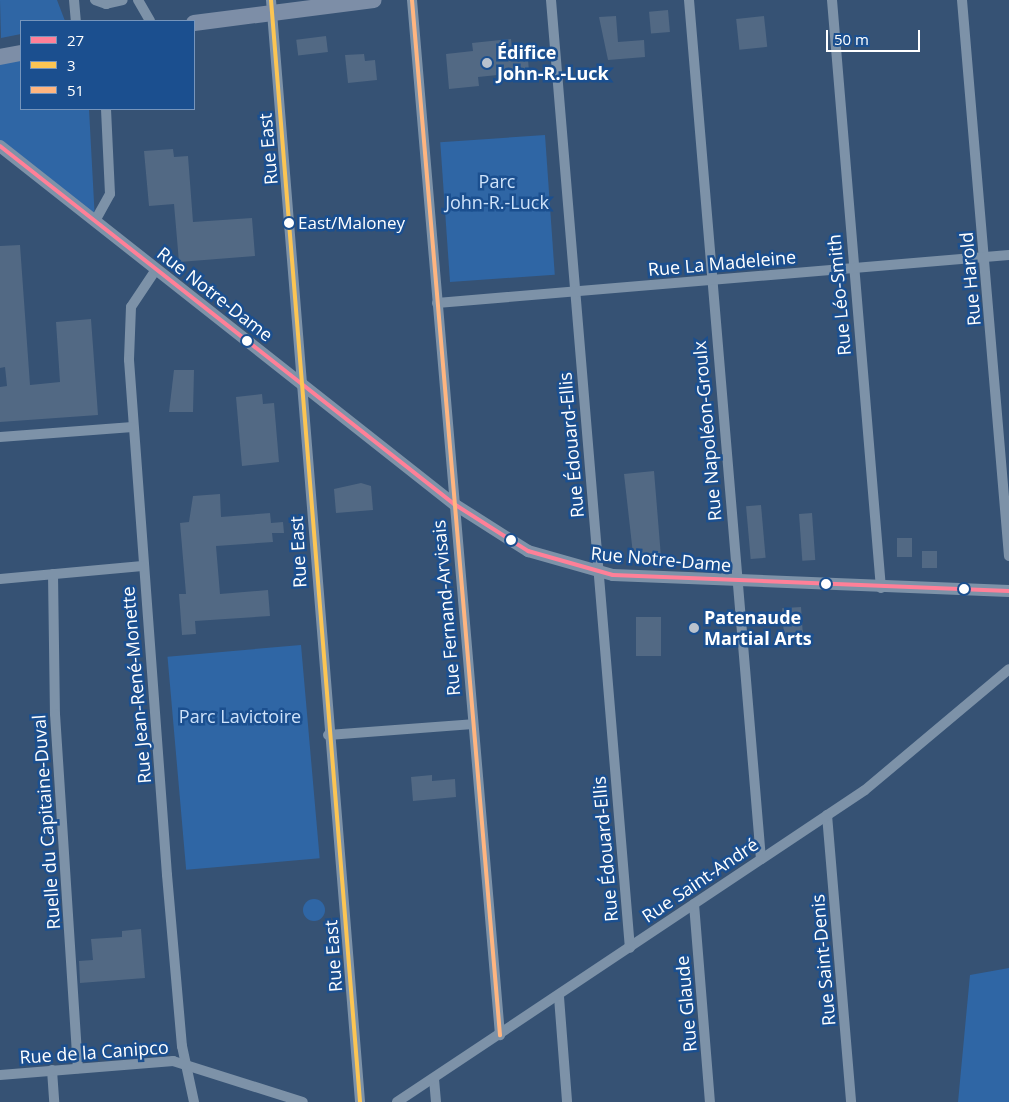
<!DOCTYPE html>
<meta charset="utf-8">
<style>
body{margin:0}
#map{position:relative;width:1009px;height:1102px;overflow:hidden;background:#365274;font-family:"Open Sans",sans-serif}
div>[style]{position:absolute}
.green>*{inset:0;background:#2f66a5;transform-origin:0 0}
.round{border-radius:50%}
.building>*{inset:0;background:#526984;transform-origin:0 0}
.minor>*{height:10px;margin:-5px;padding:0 5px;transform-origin:5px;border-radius:5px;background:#7d92a8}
.tertiary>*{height:12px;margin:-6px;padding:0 6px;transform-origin:6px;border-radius:6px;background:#7d92a8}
.primary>*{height:16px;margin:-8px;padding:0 8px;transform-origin:8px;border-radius:8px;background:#7d8ea7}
.bus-1>*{height:4px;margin:-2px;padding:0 2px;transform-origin:2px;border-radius:2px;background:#ff8098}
.bus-2>*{height:4px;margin:-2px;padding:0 2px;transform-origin:2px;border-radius:2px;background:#fcc553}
.bus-3>*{height:4px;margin:-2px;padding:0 2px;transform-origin:2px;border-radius:2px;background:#ffb580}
.dots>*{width:14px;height:14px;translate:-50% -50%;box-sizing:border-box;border:2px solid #1b4f8f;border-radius:50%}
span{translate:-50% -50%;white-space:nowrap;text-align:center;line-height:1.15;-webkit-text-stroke:5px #1b4f8f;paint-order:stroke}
.bus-label{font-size:17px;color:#fff}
.left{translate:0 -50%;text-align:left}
.poi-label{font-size:18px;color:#fff;font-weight:700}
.street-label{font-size:18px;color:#fff}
.park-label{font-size:18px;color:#cfe3fa}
.legend{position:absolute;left:20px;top:20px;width:175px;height:90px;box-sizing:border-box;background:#1b4f8f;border:1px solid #7695bc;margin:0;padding:6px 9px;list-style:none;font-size:15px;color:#fff}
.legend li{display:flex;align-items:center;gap:10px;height:25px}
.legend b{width:25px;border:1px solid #7695bc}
.scale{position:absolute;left:826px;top:30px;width:94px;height:22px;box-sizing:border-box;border:2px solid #fff;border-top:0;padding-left:6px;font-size:15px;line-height:18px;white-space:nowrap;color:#fff;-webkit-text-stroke:4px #1b4f8f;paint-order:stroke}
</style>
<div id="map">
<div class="green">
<i style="clip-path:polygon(0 0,57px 0,65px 21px,21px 21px,21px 34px,1px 38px)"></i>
<i style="clip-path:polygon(21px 53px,21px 109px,89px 109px,95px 221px,0 146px,0 57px)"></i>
<i style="left:545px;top:135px;width:140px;height:105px;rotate:86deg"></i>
<i style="left:301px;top:645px;width:214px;height:134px;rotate:85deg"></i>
<i class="round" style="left:303px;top:899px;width:22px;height:22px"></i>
<i style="clip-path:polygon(1009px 968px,1009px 1102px,958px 1102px,970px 975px)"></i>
</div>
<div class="building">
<i style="left:668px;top:10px;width:22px;height:19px;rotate:85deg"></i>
<i style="clip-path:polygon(616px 16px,618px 42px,644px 40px,645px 57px,608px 60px,599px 17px)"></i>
<i style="left:764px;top:16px;width:31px;height:28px;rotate:84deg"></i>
<i style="left:326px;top:36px;width:16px;height:30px;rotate:83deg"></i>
<i style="clip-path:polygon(511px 39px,512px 48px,527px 46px,529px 72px,478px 77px,479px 86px,449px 89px,446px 54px,473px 51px,472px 43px)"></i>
<i style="clip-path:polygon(364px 54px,365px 61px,375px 60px,377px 80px,348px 83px,345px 55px)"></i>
<i style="clip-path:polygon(173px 149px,174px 157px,188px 156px,193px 222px,252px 218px,255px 256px,179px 262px,174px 204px,149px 206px,144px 151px)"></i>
<i style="clip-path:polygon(20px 245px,30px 385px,60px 382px,56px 322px,91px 319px,98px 415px,0 422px,0 387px,7px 386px,5px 367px,0 368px,0 246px)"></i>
<i style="clip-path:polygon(174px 370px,194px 370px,193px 412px,169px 412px)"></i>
<i style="clip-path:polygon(262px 394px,263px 404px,274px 403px,279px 462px,242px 466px,236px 397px)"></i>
<i style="clip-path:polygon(654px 471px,661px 557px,633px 554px,624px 474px)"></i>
<i style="clip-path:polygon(361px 483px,371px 486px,373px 510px,336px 513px,334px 489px)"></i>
<i style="clip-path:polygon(220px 494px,221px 517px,270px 513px,271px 523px,283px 522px,284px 533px,272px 533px,273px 542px,216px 546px,220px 594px,268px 590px,270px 616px,195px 621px,196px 634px,182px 635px,179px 594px,186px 594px,180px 523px,189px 522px,193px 496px)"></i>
<i style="left:761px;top:505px;width:53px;height:15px;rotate:85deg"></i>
<i style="left:812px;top:513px;width:47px;height:13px;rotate:86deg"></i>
<i style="left:897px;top:538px;width:15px;height:19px"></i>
<i style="left:922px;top:551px;width:15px;height:17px"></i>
<i style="left:801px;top:607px;width:29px;height:19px;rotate:86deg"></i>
<i style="left:636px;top:617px;width:25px;height:39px"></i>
<i style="clip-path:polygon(432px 775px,432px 781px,455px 779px,456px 797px,413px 801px,411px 777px)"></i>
<i style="clip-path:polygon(141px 929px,145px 978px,80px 983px,79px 961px,93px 960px,91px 939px,122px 937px,122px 931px)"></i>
</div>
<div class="minor">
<i style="left:74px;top:0;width:21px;rotate:85deg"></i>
<i style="left:95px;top:0;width:12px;rotate:20deg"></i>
<i style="left:106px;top:4px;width:17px;rotate:-13deg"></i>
<i style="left:138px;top:0;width:24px;rotate:60deg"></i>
<i style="left:271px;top:0;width:1106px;rotate:85.38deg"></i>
<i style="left:412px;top:0;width:1039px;rotate:85.14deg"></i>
<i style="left:551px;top:0;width:951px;rotate:85.24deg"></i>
<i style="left:689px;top:0;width:862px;rotate:85.21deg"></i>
<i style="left:832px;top:0;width:590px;rotate:85.24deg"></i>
<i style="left:962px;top:0;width:558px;rotate:85.17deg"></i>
<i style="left:95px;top:221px;width:31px;rotate:-61deg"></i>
<i style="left:110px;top:194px;width:85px;rotate:-92.7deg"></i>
<i style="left:155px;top:271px;width:43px;rotate:123.7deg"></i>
<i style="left:131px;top:307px;width:53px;rotate:92.2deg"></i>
<i style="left:129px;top:360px;width:516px;rotate:85.78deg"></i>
<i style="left:167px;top:875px;width:172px;rotate:85deg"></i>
<i style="left:182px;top:1046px;width:57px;rotate:77.9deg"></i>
<i style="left:437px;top:303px;width:574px;rotate:-4.8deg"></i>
<i style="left:0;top:437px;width:133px;rotate:-4.3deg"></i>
<i style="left:53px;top:574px;width:140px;rotate:89.2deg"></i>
<i style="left:55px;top:714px;width:355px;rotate:86.3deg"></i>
<i style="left:0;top:579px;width:143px;rotate:-5.2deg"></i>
<i style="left:328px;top:735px;width:145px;rotate:-4.3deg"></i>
<i style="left:827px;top:815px;width:288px;rotate:85.2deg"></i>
<i style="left:694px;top:904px;width:199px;rotate:85.4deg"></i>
<i style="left:559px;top:997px;width:105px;rotate:85.6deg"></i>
<i style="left:52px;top:1070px;width:32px;rotate:86deg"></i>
<i style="left:0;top:1075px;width:174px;rotate:-4.6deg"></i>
<i style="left:173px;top:1061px;width:136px;rotate:17.5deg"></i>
<i style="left:434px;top:1079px;width:23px;rotate:85deg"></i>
<i style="left:397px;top:1102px;width:562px;rotate:-33.69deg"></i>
<i style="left:865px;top:790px;width:188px;rotate:-40deg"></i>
</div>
<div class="tertiary">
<i style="left:0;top:146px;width:578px;rotate:38.26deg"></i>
<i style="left:454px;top:504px;width:88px;rotate:32.4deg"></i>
<i style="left:528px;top:551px;width:88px;rotate:15.8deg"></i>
<i style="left:613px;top:575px;width:396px;rotate:2.3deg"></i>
</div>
<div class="primary">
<i style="left:194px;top:23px;width:181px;rotate:-7.3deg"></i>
<i style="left:0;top:57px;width:21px;rotate:-11deg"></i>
</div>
<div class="bus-1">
<i style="left:0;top:146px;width:578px;rotate:38.26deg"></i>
<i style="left:454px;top:504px;width:88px;rotate:32.4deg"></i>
<i style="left:528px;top:551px;width:88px;rotate:15.8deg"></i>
<i style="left:613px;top:575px;width:396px;rotate:2.3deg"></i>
</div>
<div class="bus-2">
<i style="left:271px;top:0;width:1106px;rotate:85.38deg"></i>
</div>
<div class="bus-3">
<i style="left:412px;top:0;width:1039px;rotate:85.14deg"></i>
</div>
<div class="dots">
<i style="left:487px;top:63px;background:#b9c2ce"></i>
<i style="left:289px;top:223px;background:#fff"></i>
<i style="left:247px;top:341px;background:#fff"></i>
<i style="left:511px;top:540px;background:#fff"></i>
<i style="left:826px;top:584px;background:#fff"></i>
<i style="left:964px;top:589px;background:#fff"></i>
<i style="left:694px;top:628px;background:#b9c2ce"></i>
</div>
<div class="bus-label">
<span class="left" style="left:298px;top:223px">East/Maloney</span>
</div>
<div class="poi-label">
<span class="left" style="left:497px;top:63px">Édifice<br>John-R.-Luck</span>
<span class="left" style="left:704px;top:628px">Patenaude<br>Martial Arts</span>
</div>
<div class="street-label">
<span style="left:268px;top:149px;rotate:-95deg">Rue East</span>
<span style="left:722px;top:263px;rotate:-5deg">Rue La Madeleine</span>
<span style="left:970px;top:279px;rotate:-95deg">Rue Harold</span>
<span style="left:215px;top:294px;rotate:38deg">Rue Notre-Dame</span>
<span style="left:839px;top:295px;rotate:-95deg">Rue Léo-Smith</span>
<span style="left:707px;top:431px;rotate:-95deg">Rue Napoléon-Groulx</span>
<span style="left:571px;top:445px;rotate:-95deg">Rue Édouard-Ellis</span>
<span style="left:298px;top:552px;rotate:-93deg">Rue East</span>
<span style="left:661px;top:559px;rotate:5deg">Rue Notre-Dame</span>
<span style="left:446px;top:608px;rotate:-95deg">Rue Fernand-Arvisais</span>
<span style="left:136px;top:685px;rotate:-95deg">Rue Jean-René-Monette</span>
<span style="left:46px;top:822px;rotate:-94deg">Ruelle du Capitaine-Duval</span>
<span style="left:605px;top:849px;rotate:-95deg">Rue Édouard-Ellis</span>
<span style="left:700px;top:880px;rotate:-34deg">Rue Saint-André</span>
<span style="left:333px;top:956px;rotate:-94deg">Rue East</span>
<span style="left:823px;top:960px;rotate:-95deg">Rue Saint-Denis</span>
<span style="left:686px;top:1004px;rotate:-95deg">Rue Glaude</span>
<span style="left:94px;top:1052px;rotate:-4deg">Rue de la Canipco</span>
</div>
<div class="park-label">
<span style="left:497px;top:192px">Parc<br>John-R.-Luck</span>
<span style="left:240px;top:716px">Parc Lavictoire</span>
</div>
<ul class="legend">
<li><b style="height:6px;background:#ff8098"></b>27</li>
<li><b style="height:6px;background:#fcc553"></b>3</li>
<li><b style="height:6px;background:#ffb580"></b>51</li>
</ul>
<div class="scale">50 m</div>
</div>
